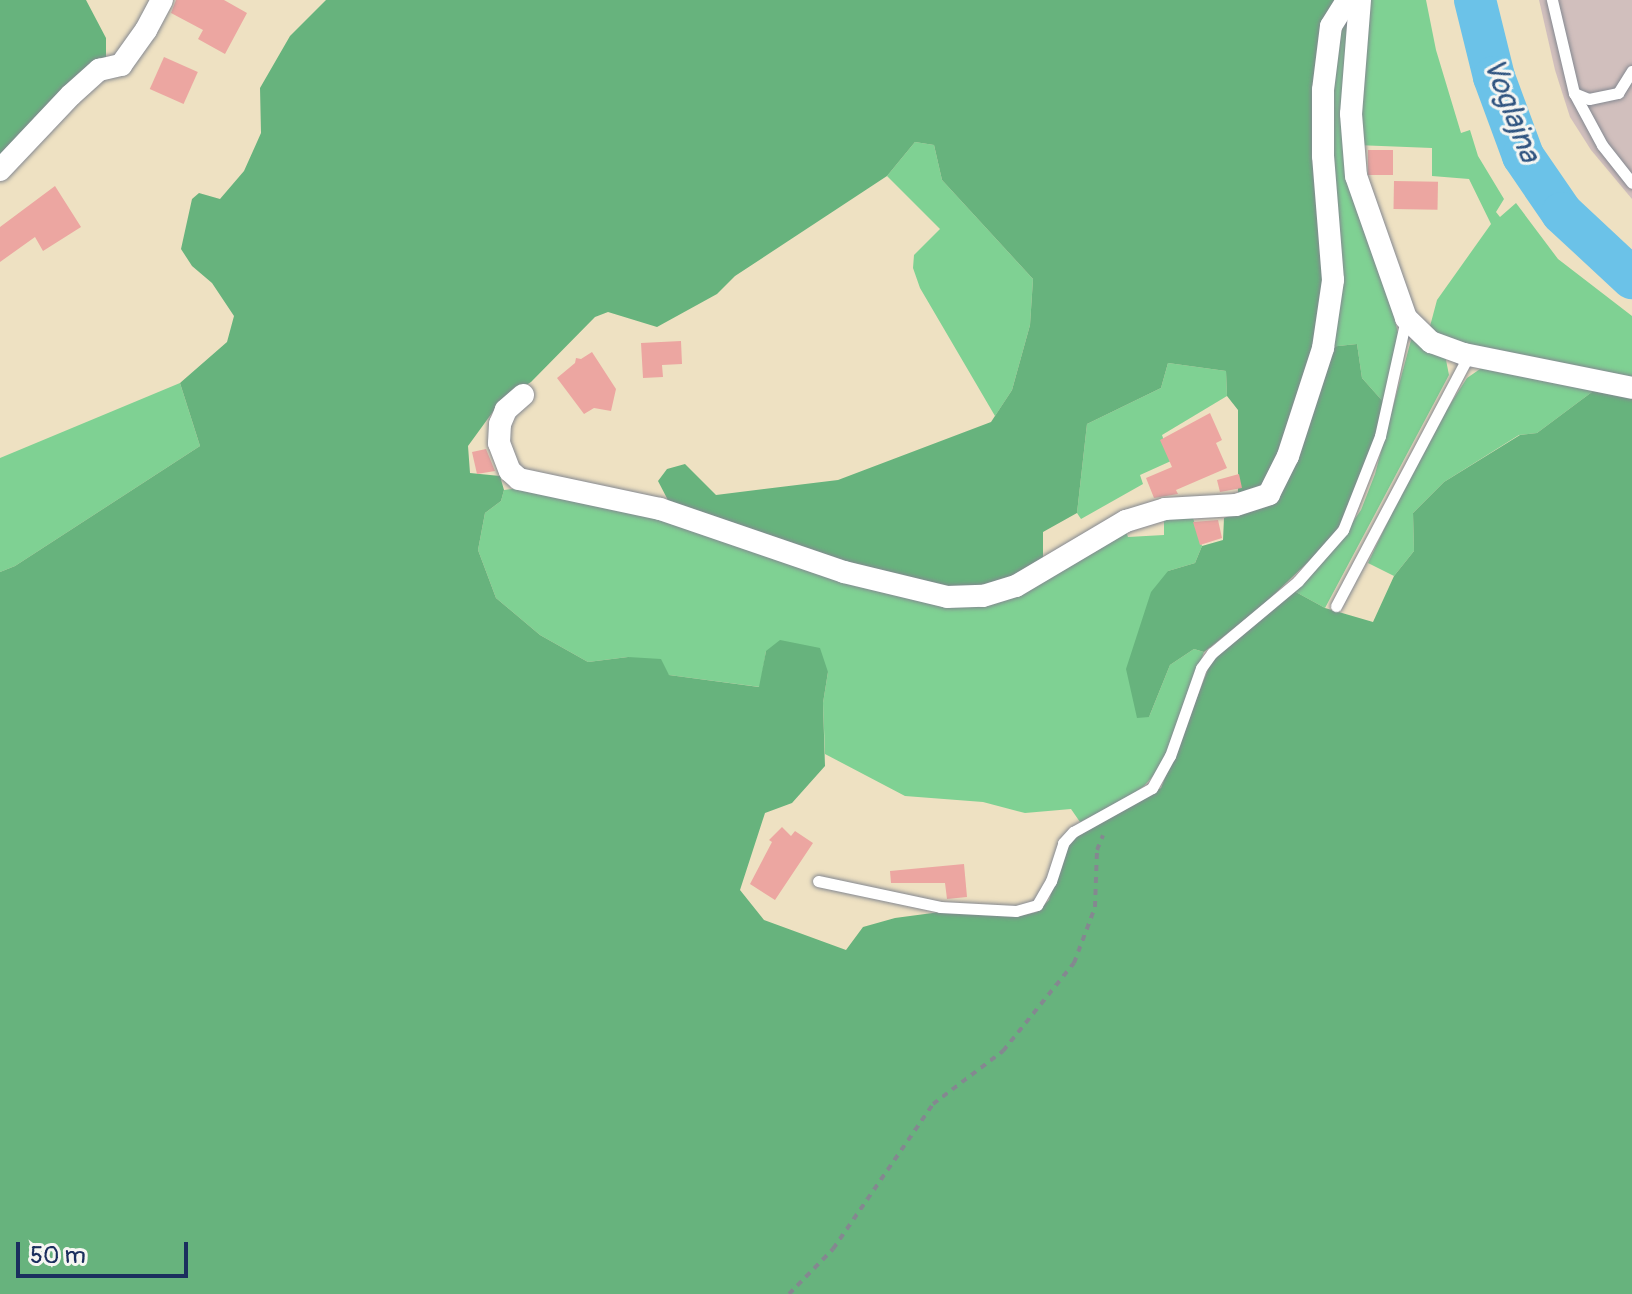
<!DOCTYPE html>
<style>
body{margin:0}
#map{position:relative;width:1632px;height:1294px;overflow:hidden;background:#eee1c2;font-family:Pangolin,sans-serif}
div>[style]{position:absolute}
.industrial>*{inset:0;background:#d1bfbd}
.green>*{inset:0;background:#7fd193}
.forest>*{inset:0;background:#67b37d}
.river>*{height:42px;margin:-21px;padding:0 21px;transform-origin:21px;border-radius:21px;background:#6bc2e8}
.building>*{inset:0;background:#eca6a1;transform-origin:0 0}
.path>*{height:4px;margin-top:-2px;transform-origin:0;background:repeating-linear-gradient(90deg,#848890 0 6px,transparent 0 12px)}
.roads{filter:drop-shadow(0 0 2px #848890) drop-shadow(0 0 2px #848890)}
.service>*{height:11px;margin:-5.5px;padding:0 5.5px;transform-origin:5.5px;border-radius:5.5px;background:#fff}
.minor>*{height:22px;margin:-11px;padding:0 11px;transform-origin:11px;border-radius:11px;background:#fff}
span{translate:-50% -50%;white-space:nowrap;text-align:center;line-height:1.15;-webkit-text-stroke:6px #f6f6f2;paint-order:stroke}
.water-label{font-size:30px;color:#2f5480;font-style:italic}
.scale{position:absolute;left:16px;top:1242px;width:172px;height:36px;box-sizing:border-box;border:4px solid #1b2f5e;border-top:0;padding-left:10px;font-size:24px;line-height:28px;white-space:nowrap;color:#1b2f5e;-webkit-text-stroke:6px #f6f6f2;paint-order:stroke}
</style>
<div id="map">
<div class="industrial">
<i style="clip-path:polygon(1539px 0,1632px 0,1632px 199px,1591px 150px,1570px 117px,1555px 70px)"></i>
</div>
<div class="green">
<i style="clip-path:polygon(1364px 0,1426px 0,1436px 50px,1461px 133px,1470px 130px,1478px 156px,1504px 199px,1496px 212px,1500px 217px,1516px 203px,1558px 259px,1632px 316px,1632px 381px,1487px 352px,1429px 330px,1437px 300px,1491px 224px,1469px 179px,1432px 176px,1432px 148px,1356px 145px)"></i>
<i style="clip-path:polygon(1344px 20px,1349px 23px,1344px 115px,1398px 333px,1386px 405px,1362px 378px,1357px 344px,1329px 347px,1327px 91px)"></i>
<i style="clip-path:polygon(915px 142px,934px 145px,942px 180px,1033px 279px,1030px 325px,1012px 390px,995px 416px,920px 288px,913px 268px,914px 255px,940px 229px,887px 176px)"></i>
<i style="clip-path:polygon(1419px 338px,1445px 355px,1449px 375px,1325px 608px,1294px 591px,1334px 549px,1361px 510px,1375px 474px,1411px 340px)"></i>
<i style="clip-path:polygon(1168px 363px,1226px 371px,1227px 396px,1162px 435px,1171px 461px,1140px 475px,1143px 484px,1081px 519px,1077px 513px,1087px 424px,1161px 388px)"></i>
<i style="clip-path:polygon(1483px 367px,1600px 386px,1537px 433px,1519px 435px,1444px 482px,1413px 513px,1414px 551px,1394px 576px,1368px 563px,1426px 442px,1467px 378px)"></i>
<i style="clip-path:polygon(180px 383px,200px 446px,15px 566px,0 572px,0 458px)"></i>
<i style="clip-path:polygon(527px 487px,616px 503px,945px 602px,1125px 529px,1128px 537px,1164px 535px,1164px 515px,1193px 518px,1202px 546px,1195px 563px,1168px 571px,1149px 717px,1170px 665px,1194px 649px,1204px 652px,1162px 766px,1144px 786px,1123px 801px,1080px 822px,1071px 809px,1025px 813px,983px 802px,905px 796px,825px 754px,823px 703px,828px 672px,766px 651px,760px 687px,669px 675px,628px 657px,588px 662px,540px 635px,496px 598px,478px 550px,485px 513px,501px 501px,504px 490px)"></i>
</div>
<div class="forest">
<i style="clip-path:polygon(0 0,86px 0,106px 38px,106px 59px,83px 70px,35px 117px,0 159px)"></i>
<i style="clip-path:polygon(326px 0,1338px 0,1330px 13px,1327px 239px,1313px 365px,1266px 491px,1238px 499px,1238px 410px,1227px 396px,1226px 371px,1168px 363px,1161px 388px,1087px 424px,1077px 513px,1043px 532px,1043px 564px,982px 593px,904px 584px,671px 506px,658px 481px,667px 469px,685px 464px,716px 495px,838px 480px,991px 422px,1012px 390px,1030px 325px,1033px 279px,942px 180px,934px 145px,915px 142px,887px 176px,735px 276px,717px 294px,657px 327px,608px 312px,595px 317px,531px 382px,500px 402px,468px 446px,470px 473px,500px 476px,504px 490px,501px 501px,485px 513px,478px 550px,496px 598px,540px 635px,588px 662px,628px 657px,661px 659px,669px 675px,759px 687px,766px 651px,780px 640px,820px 648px,828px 672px,823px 703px,825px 766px,792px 803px,765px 813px,740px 890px,764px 920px,846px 950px,863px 927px,895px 918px,940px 912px,1019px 916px,1037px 912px,1049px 900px,1064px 852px,1074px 838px,1161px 788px,1213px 657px,1294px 591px,1325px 608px,1373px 622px,1394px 576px,1414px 551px,1413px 513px,1444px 482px,1520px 435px,1537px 433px,1600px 386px,1632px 394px,1632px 1294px,0 1294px,0 572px,15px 566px,200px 446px,180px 383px,227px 342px,234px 316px,212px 283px,192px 266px,181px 249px,192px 199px,199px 193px,220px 199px,244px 171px,261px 133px,260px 88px,290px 36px)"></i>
<i style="clip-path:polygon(1357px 344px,1362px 378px,1386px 405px,1351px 507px,1329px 542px,1262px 606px,1204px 652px,1194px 649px,1170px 665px,1149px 717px,1137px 718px,1126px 669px,1151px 592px,1168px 571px,1195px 563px,1202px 546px,1223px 540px,1224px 518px,1272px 499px,1329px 347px)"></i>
</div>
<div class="river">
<i style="left:1475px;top:0;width:79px;rotate:76.1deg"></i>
<i style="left:1494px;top:77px;width:84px;rotate:69.8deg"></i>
<i style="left:1523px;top:156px;width:69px;rotate:55.6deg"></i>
<i style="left:1562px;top:213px;width:96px;rotate:42.9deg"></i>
</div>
<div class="building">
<i style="clip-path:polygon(176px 0,224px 0,247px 13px,225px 54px,198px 39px,203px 30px,171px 13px)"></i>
<i style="left:164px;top:57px;width:37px;height:35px;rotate:24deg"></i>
<i style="left:1368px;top:150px;width:25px;height:25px"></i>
<i style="left:1394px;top:181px;width:44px;height:28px;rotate:1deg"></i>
<i style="clip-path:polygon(55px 186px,81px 227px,43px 251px,35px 237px,0 262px,0 227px)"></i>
<i style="clip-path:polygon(681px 341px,682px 364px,662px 365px,663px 377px,643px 378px,641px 343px)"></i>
<i style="clip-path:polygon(592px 352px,616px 389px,611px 411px,594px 408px,584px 414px,557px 378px,575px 363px,576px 358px,581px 359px)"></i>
<i style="clip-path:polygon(1210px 413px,1222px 440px,1216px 443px,1227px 468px,1176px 490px,1178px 494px,1154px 498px,1146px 478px,1172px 467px,1160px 440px)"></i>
<i style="clip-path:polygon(486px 449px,495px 471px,477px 474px,472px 452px)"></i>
<i style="clip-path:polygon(1239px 474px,1242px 488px,1220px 492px,1217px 480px)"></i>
<i style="clip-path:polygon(1218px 520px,1222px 538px,1200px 545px,1193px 522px)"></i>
<i style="clip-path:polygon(782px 827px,791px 836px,795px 831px,813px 843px,775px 900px,750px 884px,772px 842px,769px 840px)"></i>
<i style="clip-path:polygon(964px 864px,967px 897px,947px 899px,945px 883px,891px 883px,890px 871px)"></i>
</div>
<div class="path">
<i style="left:789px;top:1294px;width:63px;rotate:-45.6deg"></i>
<i style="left:833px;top:1249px;width:176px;rotate:-55.4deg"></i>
<i style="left:933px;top:1104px;width:88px;rotate:-37.1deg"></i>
<i style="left:1003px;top:1051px;width:113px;rotate:-51.1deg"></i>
<i style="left:1074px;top:963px;width:60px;rotate:-69.4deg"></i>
<i style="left:1095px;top:907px;width:57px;rotate:-88deg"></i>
<i style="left:1097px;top:850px;width:16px;rotate:-68deg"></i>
</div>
<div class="roads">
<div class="service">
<i style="left:1552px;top:0;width:96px;rotate:76.7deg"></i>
<i style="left:1574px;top:93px;width:59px;rotate:61.7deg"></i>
<i style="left:1602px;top:145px;width:48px;rotate:51.7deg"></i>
<i style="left:1574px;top:93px;width:16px;rotate:22deg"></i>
<i style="left:1589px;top:99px;width:30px;rotate:-12deg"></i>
<i style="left:1618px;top:93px;width:26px;rotate:-58deg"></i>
<i style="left:1336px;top:606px;width:284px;rotate:-62.1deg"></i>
<i style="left:818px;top:881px;width:125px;rotate:12deg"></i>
<i style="left:940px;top:907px;width:76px;rotate:3deg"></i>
<i style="left:1016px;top:911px;width:22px;rotate:-16deg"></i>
<i style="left:1037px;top:905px;width:28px;rotate:-60deg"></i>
<i style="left:1051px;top:881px;width:40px;rotate:-72deg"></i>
<i style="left:1063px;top:843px;width:15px;rotate:-48deg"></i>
<i style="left:1073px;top:832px;width:90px;rotate:-29.1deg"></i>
<i style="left:1152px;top:788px;width:37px;rotate:-61deg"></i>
<i style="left:1170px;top:756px;width:93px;rotate:-70.6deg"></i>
<i style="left:1201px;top:668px;width:19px;rotate:-54deg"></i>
<i style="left:1212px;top:653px;width:112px;rotate:-39.9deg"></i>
<i style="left:1298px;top:581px;width:68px;rotate:-48.6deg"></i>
<i style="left:1343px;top:530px;width:101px;rotate:-68.5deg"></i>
<i style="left:1380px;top:436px;width:120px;rotate:-77.5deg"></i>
</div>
<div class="minor">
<i style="left:1360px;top:0;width:114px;rotate:94.5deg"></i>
<i style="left:1351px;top:114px;width:62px;rotate:85.4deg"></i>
<i style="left:1356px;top:176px;width:151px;rotate:70.6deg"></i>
<i style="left:1406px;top:318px;width:35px;rotate:44deg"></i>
<i style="left:1431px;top:342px;width:35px;rotate:20deg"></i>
<i style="left:1464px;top:354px;width:171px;rotate:11.4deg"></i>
<i style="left:0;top:170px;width:103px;rotate:-46.6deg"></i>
<i style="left:71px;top:95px;width:38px;rotate:-42deg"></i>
<i style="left:99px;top:70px;width:23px;rotate:-13deg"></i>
<i style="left:121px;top:65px;width:43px;rotate:-54.5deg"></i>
<i style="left:146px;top:30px;width:34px;rotate:-62deg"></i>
<i style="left:523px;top:395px;width:23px;rotate:139deg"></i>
<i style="left:506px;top:410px;width:15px;rotate:113deg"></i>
<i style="left:500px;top:424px;width:19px;rotate:93deg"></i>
<i style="left:499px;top:443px;width:30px;rotate:69deg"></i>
<i style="left:510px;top:471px;width:12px;rotate:42deg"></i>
<i style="left:519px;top:479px;width:144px;rotate:12deg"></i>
<i style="left:660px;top:509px;width:194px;rotate:18.9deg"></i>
<i style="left:844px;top:572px;width:106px;rotate:13.6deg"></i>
<i style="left:947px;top:597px;width:36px;rotate:-2deg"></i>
<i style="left:983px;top:596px;width:34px;rotate:-17deg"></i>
<i style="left:1016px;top:586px;width:128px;rotate:-30.6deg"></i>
<i style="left:1126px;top:521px;width:41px;rotate:-17.1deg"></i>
<i style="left:1165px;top:509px;width:71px;rotate:-3.2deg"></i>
<i style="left:1236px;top:505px;width:35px;rotate:-18deg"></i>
<i style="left:1269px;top:494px;width:42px;rotate:-63.4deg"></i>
<i style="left:1288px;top:456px;width:114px;rotate:-72deg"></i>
<i style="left:1323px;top:348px;width:69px;rotate:-81.6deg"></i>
<i style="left:1333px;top:280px;width:124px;rotate:-94.6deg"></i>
<i style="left:1323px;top:156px;width:66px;rotate:-90deg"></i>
<i style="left:1323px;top:90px;width:64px;rotate:-82.9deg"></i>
<i style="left:1331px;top:26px;width:31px;rotate:-58deg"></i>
</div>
</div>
<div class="water-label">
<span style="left:1511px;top:110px;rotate:69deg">Voglajna</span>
</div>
<div class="scale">50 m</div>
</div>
